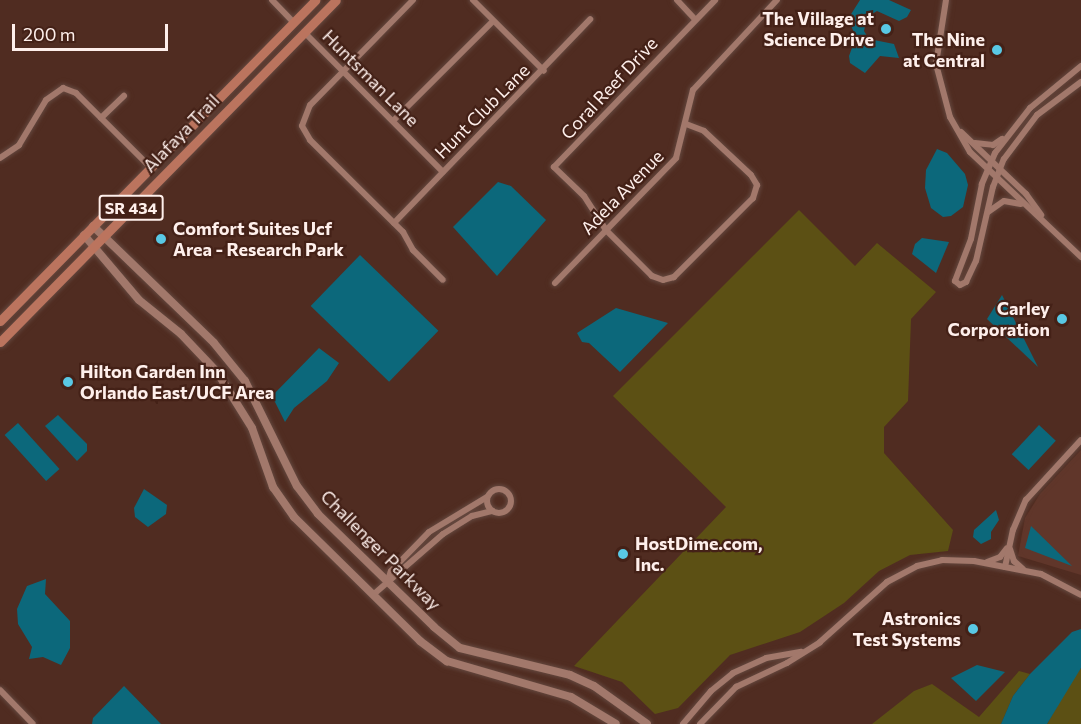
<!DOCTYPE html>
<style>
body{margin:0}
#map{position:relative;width:1081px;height:724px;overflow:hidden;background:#502c21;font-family:Commissioner,sans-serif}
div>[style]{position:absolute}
.built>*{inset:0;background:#60362a}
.green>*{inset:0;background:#5c5014}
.water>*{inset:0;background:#0c687b;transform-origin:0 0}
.roads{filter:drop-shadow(0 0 2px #64483f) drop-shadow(0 0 2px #64483f)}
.minor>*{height:6px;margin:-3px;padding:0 3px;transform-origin:3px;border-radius:3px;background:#a2786b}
.minor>.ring{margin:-3px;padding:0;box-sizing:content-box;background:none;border:6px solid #a2786b;border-radius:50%}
.secondary>*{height:8px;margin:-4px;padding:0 4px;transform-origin:4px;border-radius:4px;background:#a2786b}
.primary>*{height:9px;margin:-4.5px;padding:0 4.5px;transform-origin:4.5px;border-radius:4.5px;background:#bb745e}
.dots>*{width:16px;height:16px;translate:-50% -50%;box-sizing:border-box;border:3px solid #442117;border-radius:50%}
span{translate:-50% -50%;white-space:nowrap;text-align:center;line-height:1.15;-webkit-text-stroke:4.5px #442117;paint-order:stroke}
.shield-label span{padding:2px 4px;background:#442117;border:2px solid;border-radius:4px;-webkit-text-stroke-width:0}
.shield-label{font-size:16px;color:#feefeb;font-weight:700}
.poi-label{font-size:18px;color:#feefeb;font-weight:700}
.right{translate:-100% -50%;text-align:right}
.left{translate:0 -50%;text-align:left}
.street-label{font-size:18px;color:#feefeb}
.scale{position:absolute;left:12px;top:24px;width:156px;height:27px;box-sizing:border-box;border:3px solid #feefeb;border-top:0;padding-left:8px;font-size:18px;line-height:21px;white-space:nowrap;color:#feefeb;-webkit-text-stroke:4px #442117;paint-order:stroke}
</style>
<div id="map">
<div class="built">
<i style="clip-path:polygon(1081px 450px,1081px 575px,1018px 556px,1025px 518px,1040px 494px)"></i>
</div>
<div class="green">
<i style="clip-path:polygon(799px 210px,855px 266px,877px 243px,936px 292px,911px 319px,908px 401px,884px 427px,884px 453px,953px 530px,948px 551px,910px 555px,879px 571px,844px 603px,800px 632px,730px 655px,678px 708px,655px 714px,622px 682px,574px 666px,726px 507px,613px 396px)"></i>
<i style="clip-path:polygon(1081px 668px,1081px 724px,1047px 724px,1071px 681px)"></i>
<i style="clip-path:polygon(1019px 671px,1030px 674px,1013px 696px,1001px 724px,872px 724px,914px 691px,932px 684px,979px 717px)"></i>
</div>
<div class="water">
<i style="clip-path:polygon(860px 0,889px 0,911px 10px,907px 17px,899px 21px,877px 11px,867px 17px,864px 31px,869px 39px,894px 44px,899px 58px,880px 56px,865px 73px,850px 63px,849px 56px,856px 37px,848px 19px)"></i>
<i style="clip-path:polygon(937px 149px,947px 153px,965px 174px,968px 185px,963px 207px,951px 216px,943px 217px,931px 208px,925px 188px,926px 170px)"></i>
<i style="clip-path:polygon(498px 182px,511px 186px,546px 220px,497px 276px,453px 227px)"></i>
<i style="clip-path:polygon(922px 238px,949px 242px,936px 273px,912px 254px,915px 244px)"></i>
<i style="left:360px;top:255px;width:109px;height:71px;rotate:44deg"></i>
<i style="clip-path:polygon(1002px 295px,1038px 367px,987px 319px)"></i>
<i style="clip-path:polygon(616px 308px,668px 323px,620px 372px,589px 343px,582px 342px,577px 333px)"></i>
<i style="clip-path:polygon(319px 348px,339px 363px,327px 381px,294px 408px,285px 422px,272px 396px)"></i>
<i style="clip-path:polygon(58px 415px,87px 444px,87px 451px,77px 461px,45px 426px)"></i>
<i style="left:18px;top:423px;width:62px;height:18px;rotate:48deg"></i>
<i style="left:1039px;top:425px;width:23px;height:40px;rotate:43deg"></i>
<i style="clip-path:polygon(144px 489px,167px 505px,166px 514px,148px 527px,135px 517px,134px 508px)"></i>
<i style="clip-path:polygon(996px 510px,999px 520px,991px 532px,991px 539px,981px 544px,973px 537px,974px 530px)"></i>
<i style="clip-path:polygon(1031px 526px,1072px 566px,1025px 548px)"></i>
<i style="clip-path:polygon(46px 579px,45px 594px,70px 621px,70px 648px,61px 665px,43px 657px,29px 659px,32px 647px,18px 624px,17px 609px,27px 586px)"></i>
<i style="clip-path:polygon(1081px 629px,1081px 668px,1047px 724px,1001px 724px,1013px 696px,1030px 674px,1072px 632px)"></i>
<i style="clip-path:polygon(977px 665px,1005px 672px,976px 701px,951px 678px)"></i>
<i style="clip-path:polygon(124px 686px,161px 724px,92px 724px,93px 718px)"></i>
</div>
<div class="roads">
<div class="minor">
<i style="left:272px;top:0;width:30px;rotate:46deg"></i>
<i style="left:413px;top:0;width:147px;rotate:134.4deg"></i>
<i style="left:310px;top:105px;width:22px;rotate:111deg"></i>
<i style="left:302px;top:126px;width:16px;rotate:60deg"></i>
<i style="left:310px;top:140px;width:131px;rotate:44.7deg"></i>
<i style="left:403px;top:232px;width:21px;rotate:61deg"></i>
<i style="left:413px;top:250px;width:42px;rotate:45deg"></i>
<i style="left:473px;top:0;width:100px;rotate:45deg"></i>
<i style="left:677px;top:0;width:26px;rotate:47deg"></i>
<i style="left:946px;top:0;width:65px;rotate:98.9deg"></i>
<i style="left:936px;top:64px;width:55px;rotate:75.2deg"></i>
<i style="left:950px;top:117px;width:40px;rotate:60.3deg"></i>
<i style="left:970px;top:152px;width:153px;rotate:43.4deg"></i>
<i style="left:304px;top:32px;width:197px;rotate:45.2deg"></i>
<i style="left:1081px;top:66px;width:66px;rotate:140.5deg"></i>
<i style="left:1030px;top:108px;width:57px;rotate:127.9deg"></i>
<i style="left:995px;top:153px;width:34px;rotate:113deg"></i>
<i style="left:982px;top:184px;width:56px;rotate:101.3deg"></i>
<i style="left:971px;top:239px;width:45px;rotate:110.9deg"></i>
<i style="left:955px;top:281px;width:6px;rotate:39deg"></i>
<i style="left:960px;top:285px;width:7px;rotate:-27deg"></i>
<i style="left:966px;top:282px;width:23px;rotate:-65deg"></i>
<i style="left:976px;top:261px;width:76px;rotate:-77.1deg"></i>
<i style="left:993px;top:187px;width:30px;rotate:-69deg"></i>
<i style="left:1004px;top:159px;width:55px;rotate:-53.1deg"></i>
<i style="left:1037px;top:115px;width:55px;rotate:-36.9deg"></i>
<i style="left:101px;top:118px;width:32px;rotate:-44deg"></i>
<i style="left:393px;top:121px;width:141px;rotate:-45deg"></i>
<i style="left:686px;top:124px;width:19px;rotate:21deg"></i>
<i style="left:704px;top:131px;width:64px;rotate:43.1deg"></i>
<i style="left:751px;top:175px;width:12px;rotate:59deg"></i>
<i style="left:757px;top:185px;width:14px;rotate:107deg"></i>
<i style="left:753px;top:198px;width:112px;rotate:135deg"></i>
<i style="left:674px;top:277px;width:11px;rotate:165deg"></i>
<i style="left:663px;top:280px;width:12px;rotate:-160deg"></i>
<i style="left:652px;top:276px;width:65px;rotate:-135deg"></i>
<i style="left:606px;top:230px;width:40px;rotate:-122.9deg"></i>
<i style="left:584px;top:196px;width:42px;rotate:-136deg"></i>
<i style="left:554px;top:167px;width:232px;rotate:-46deg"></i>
<i style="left:961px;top:132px;width:90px;rotate:43.6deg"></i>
<i style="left:1026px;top:194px;width:26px;rotate:54deg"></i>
<i style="left:975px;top:143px;width:18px;rotate:6deg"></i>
<i style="left:993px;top:145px;width:11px;rotate:-34deg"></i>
<i style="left:0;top:158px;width:23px;rotate:-34deg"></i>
<i style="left:19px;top:145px;width:52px;rotate:-59deg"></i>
<i style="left:46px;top:100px;width:21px;rotate:-35deg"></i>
<i style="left:63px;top:88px;width:14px;rotate:21deg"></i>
<i style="left:76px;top:93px;width:105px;rotate:45deg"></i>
<i style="left:988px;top:212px;width:19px;rotate:-35deg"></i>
<i style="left:1004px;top:201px;width:17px;rotate:10deg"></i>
<i style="left:394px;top:223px;width:283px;rotate:-46.1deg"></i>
<i style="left:555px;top:283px;width:174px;rotate:-45.9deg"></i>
<i style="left:676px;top:158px;width:70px;rotate:-76deg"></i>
<i style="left:693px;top:90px;width:123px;rotate:-47deg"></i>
<i class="ring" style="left:487px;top:489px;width:18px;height:18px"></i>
<i style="left:1010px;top:549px;width:13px;rotate:72deg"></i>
<i style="left:1014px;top:561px;width:12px;rotate:42deg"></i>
<i style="left:987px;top:562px;width:14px;rotate:-21deg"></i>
<i style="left:1000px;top:557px;width:11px;rotate:-52deg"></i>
<i style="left:1005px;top:567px;width:38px;rotate:-78deg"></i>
<i style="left:1013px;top:530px;width:33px;rotate:-67deg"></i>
<i style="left:1026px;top:500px;width:81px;rotate:-47.5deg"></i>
<i style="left:388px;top:580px;width:9px;rotate:-72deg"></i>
<i style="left:391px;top:571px;width:54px;rotate:-45.7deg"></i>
<i style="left:429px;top:532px;width:68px;rotate:-31.1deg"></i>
<i style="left:374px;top:594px;width:91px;rotate:-41deg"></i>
<i style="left:443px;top:534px;width:34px;rotate:-32deg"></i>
<i style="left:472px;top:516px;width:21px;rotate:-14deg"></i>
<i style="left:0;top:690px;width:47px;rotate:45.9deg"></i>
<i style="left:683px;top:724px;width:43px;rotate:-49.7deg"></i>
<i style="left:711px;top:691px;width:28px;rotate:-39deg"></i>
<i style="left:733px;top:673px;width:36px;rotate:-24deg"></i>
<i style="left:766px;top:658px;width:36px;rotate:-10deg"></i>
<i style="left:700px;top:724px;width:52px;rotate:-45.8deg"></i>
<i style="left:736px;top:687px;width:56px;rotate:-25.2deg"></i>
<i style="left:787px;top:663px;width:39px;rotate:-32deg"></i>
<i style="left:820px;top:642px;width:90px;rotate:-41.8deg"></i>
<i style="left:887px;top:582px;width:34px;rotate:-28deg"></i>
<i style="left:917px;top:566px;width:26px;rotate:-13deg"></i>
<i style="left:942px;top:560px;width:32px;rotate:2deg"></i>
<i style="left:974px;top:561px;width:68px;rotate:11deg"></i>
<i style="left:1041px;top:574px;width:45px;rotate:27.7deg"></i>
</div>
<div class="secondary">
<i style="left:93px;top:226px;width:168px;rotate:44deg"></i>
<i style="left:214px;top:343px;width:49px;rotate:50.8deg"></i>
<i style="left:245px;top:381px;width:117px;rotate:63.7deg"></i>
<i style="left:297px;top:486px;width:35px;rotate:53deg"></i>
<i style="left:318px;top:514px;width:162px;rotate:44.2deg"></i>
<i style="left:434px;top:627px;width:33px;rotate:39deg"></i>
<i style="left:460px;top:648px;width:113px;rotate:13.8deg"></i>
<i style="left:570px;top:675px;width:26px;rotate:25deg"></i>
<i style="left:594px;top:686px;width:65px;rotate:35.6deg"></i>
<i style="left:84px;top:235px;width:85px;rotate:49.8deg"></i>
<i style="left:139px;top:300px;width:54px;rotate:39deg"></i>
<i style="left:181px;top:334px;width:52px;rotate:46.5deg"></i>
<i style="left:217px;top:372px;width:66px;rotate:58deg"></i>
<i style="left:252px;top:428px;width:63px;rotate:70.4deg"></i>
<i style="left:273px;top:487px;width:37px;rotate:55deg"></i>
<i style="left:294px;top:517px;width:177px;rotate:44.5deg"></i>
<i style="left:420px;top:641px;width:34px;rotate:37deg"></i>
<i style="left:447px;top:661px;width:129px;rotate:16.2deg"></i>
<i style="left:571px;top:697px;width:52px;rotate:31deg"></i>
</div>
<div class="primary">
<i style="left:0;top:321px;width:450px;rotate:-45.5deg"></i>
<i style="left:0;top:342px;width:479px;rotate:-45.5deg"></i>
</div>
</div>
<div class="dots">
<i style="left:886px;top:29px;background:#59c8e4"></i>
<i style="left:997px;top:50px;background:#59c8e4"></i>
<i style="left:161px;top:239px;background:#59c8e4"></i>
<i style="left:1062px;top:319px;background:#59c8e4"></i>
<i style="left:68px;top:382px;background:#59c8e4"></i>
<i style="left:623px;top:554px;background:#59c8e4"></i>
<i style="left:973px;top:629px;background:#59c8e4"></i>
</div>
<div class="shield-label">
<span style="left:131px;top:208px">SR 434</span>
</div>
<div class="poi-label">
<span class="right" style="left:874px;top:29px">The Village at<br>Science Drive</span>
<span class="right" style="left:985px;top:50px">The Nine<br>at Central</span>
<span class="left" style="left:173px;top:239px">Comfort Suites Ucf<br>Area - Research Park</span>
<span class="right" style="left:1050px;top:319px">Carley<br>Corporation</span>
<span class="left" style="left:80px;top:382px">Hilton Garden Inn<br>Orlando East/UCF Area</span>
<span class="left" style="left:635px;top:554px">HostDime.com,<br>Inc.</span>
<span class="right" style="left:961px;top:629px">Astronics<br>Test Systems</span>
</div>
<div class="street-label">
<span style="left:371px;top:78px;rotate:45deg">Huntsman Lane</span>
<span style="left:609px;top:88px;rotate:-47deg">Coral Reef Drive</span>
<span style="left:482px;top:111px;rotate:-45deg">Hunt Club Lane</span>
<span style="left:181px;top:133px;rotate:-46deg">Alafaya Trail</span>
<span style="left:622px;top:192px;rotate:-46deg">Adela Avenue</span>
<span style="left:381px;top:550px;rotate:45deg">Challenger Parkway</span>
</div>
<div class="scale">200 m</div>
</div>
